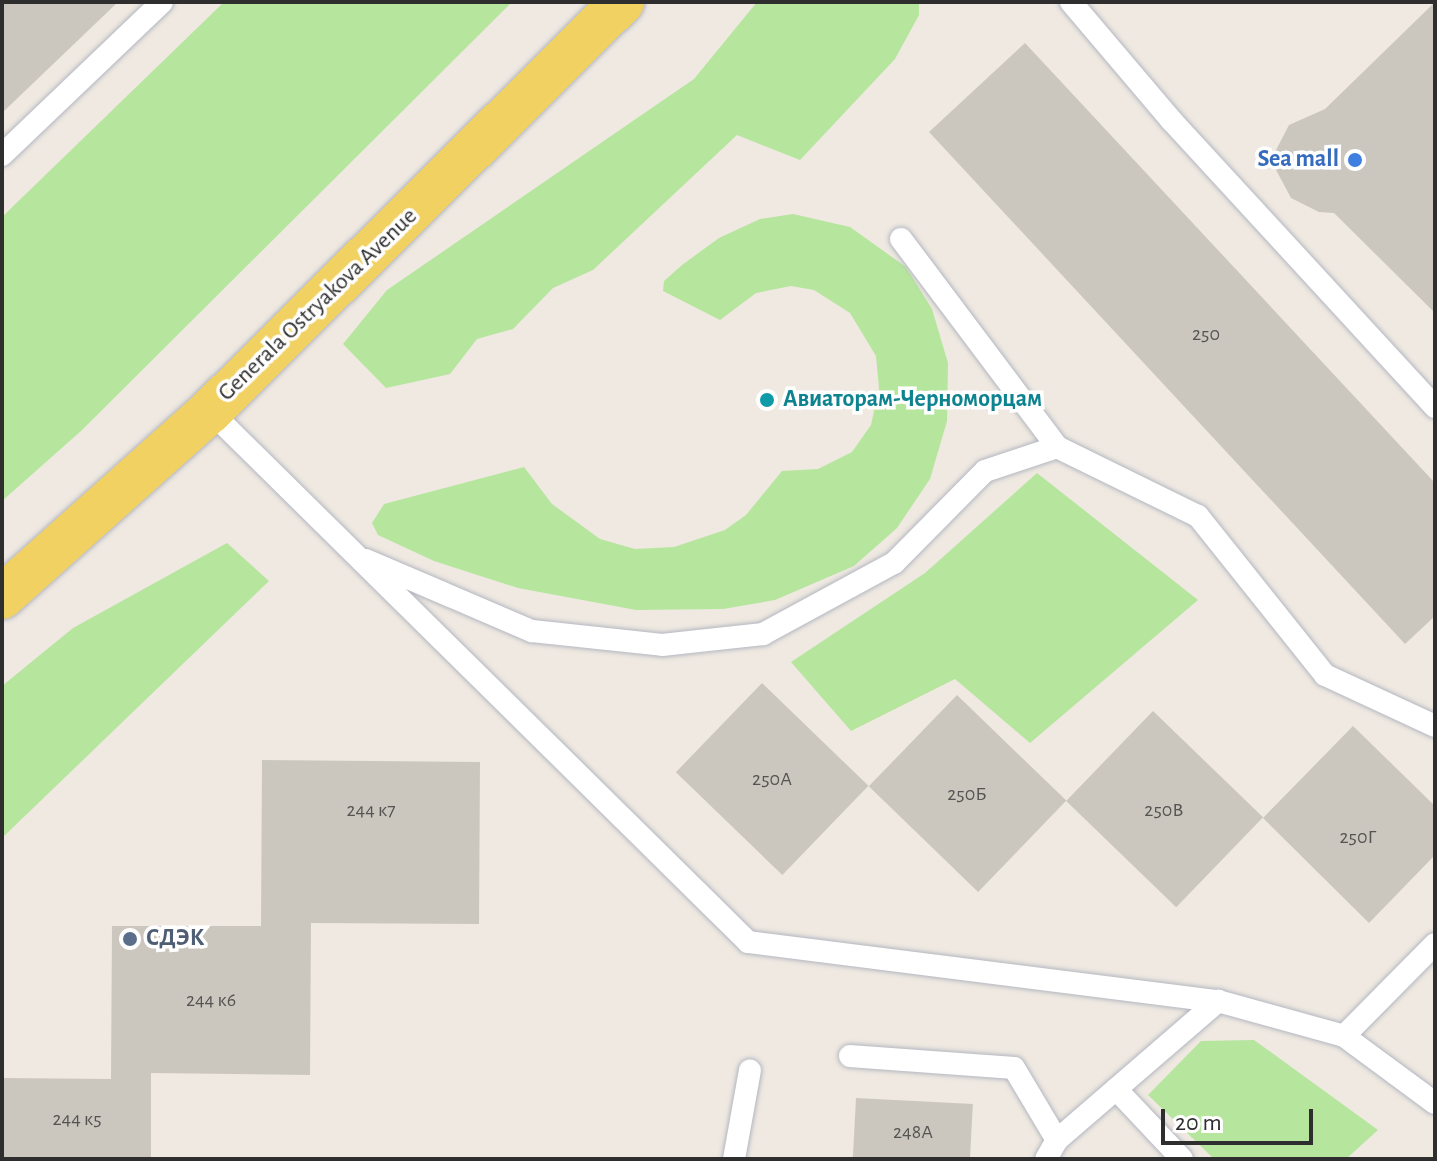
<!DOCTYPE html>
<meta charset="utf-8">
<style>
body{margin:0}
#map{position:relative;width:1437px;height:1161px;overflow:hidden;background:#efe9e1;font-family:"Alegreya Sans",sans-serif}
div>[style]{position:absolute}
.green>*{inset:0;background:#b6e59e}
.building>*{inset:0;background:#cbc7bf;transform-origin:0 0}
.roads{filter:drop-shadow(0 0 2px #b4b7c1) drop-shadow(0 0 2px #b4b7c1)}
.lane>*{height:22px;margin:-11px;padding:0 11px;transform-origin:11px;border-radius:11px;background:#fff}
.primary>*{height:44px;margin:-22px;padding:0 22px;transform-origin:22px;border-radius:22px;background:#f2d163}
.dots>*{width:22px;height:22px;translate:-50% -50%;box-sizing:border-box;border:4px solid #fff;border-radius:50%}
span{translate:-50% -50%;white-space:nowrap;text-align:center;line-height:1.15;-webkit-text-stroke:7px #fff;paint-order:stroke}
.number-label{font-size:20px;color:#555452}
.number-label span{-webkit-text-stroke-width:0}
.shop-label{font-size:24px;color:#366cbe;font-weight:700}
.right{translate:-100% -50%;text-align:right}
.street-label{font-size:24px;color:#2e2e2e}
.culture-label{font-size:24px;color:#0d838f;font-weight:700}
.left{translate:0 -50%;text-align:left}
.service-label{font-size:24px;color:#4e5e75;font-weight:700}
.frame{position:absolute;inset:0;border:4px solid #2e2e2e;pointer-events:none}
.scale{position:absolute;left:1161px;top:1109px;width:152px;height:36px;box-sizing:border-box;border:4px solid #2e2e2e;border-top:0;padding-left:10px;font-size:24px;line-height:28px;white-space:nowrap;color:#2e2e2e;-webkit-text-stroke:6px #fff;paint-order:stroke}
</style>
<div id="map">
<div class="green">
<i style="clip-path:polygon(224px 2px,512px 2px,81px 431px,2px 501px,2px 217px)"></i>
<i style="clip-path:polygon(757px 2px,919px 2px,919px 15px,895px 59px,800px 160px,737px 135px,593px 270px,553px 288px,513px 329px,477px 339px,450px 374px,386px 388px,343px 344px,387px 290px,694px 79px)"></i>
<i style="clip-path:polygon(793px 214px,850px 227px,906px 267px,932px 309px,948px 363px,947px 421px,930px 479px,897px 528px,854px 566px,775px 600px,723px 609px,636px 610px,518px 588px,434px 561px,378px 535px,372px 523px,384px 504px,524px 467px,552px 504px,600px 539px,635px 549px,674px 547px,725px 530px,746px 515px,782px 471px,818px 469px,852px 452px,871px 425px,879px 388px,876px 356px,850px 313px,814px 290px,791px 286px,756px 293px,720px 320px,663px 291px,664px 281px,682px 265px,719px 238px,760px 219px)"></i>
<i style="clip-path:polygon(1037px 473px,1198px 600px,1030px 743px,955px 679px,851px 731px,791px 662px,925px 573px)"></i>
<i style="clip-path:polygon(227px 543px,269px 581px,2px 838px,2px 686px,73px 628px)"></i>
<i style="clip-path:polygon(1254px 1040px,1378px 1130px,1346px 1159px,1214px 1159px,1148px 1095px,1201px 1041px)"></i>
</div>
<div class="building">
<i style="clip-path:polygon(2px 2px,118px 2px,2px 113px)"></i>
<i style="clip-path:polygon(1435px 2px,1435px 313px,1334px 213px,1319px 212px,1291px 198px,1275px 168px,1275px 152px,1289px 125px,1325px 109px)"></i>
<i style="clip-path:polygon(1025px 43px,1435px 483px,1435px 616px,1405px 644px,929px 132px)"></i>
<i style="left:762px;top:683px;width:148px;height:124px;rotate:44deg"></i>
<i style="left:957px;top:695px;width:152px;height:127px;rotate:44deg"></i>
<i style="left:1153px;top:711px;width:153px;height:125px;rotate:44deg"></i>
<i style="clip-path:polygon(1353px 726px,1435px 806px,1435px 855px,1369px 923px,1263px 818px)"></i>
<i style="clip-path:polygon(262px 760px,480px 762px,479px 924px,311px 923px,310px 1075px,151px 1073px,151px 1159px,2px 1159px,2px 1078px,111px 1079px,112px 926px,261px 926px)"></i>
<i style="left:856px;top:1098px;width:117px;height:61px;rotate:3deg"></i>
</div>
<div class="roads">
<div class="lane">
<i style="left:1071px;top:2px;width:155px;rotate:49.7deg"></i>
<i style="left:1171px;top:120px;width:390px;rotate:47.4deg"></i>
<i style="left:2px;top:155px;width:221px;rotate:-43.7deg"></i>
<i style="left:901px;top:239px;width:260px;rotate:53.1deg"></i>
<i style="left:210px;top:411px;width:756px;rotate:44.62deg"></i>
<i style="left:748px;top:942px;width:474px;rotate:7.2deg"></i>
<i style="left:1218px;top:1001px;width:131px;rotate:15.5deg"></i>
<i style="left:1344px;top:1036px;width:113px;rotate:36.4deg"></i>
<i style="left:366px;top:560px;width:181px;rotate:23.2deg"></i>
<i style="left:532px;top:631px;width:131px;rotate:6.1deg"></i>
<i style="left:662px;top:645px;width:102px;rotate:-6.2deg"></i>
<i style="left:763px;top:634px;width:149px;rotate:-28.5deg"></i>
<i style="left:894px;top:563px;width:129px;rotate:-45.3deg"></i>
<i style="left:985px;top:471px;width:76px;rotate:-18.4deg"></i>
<i style="left:1057px;top:447px;width:157px;rotate:26.1deg"></i>
<i style="left:1198px;top:516px;width:203px;rotate:51.4deg"></i>
<i style="left:1325px;top:675px;width:121px;rotate:24.9deg"></i>
<i style="left:1344px;top:1036px;width:129px;rotate:-45.3deg"></i>
<i style="left:850px;top:1056px;width:164px;rotate:4.2deg"></i>
<i style="left:1014px;top:1068px;width:84px;rotate:59.2deg"></i>
<i style="left:1057px;top:1140px;width:22px;rotate:120deg"></i>
<i style="left:1116px;top:1089px;width:96px;rotate:46.7deg"></i>
<i style="left:1057px;top:1140px;width:213px;rotate:-40.8deg"></i>
<i style="left:734px;top:1159px;width:90px;rotate:-79.8deg"></i>
</div>
<div class="primary">
<i style="left:2px;top:597px;width:279px;rotate:-41.8deg"></i>
<i style="left:210px;top:411px;width:581px;rotate:-44.79deg"></i>
</div>
</div>
<div class="dots">
<i style="left:1355px;top:160px;background:#3f7fe0"></i>
<i style="left:767px;top:400px;background:#0f9aa8"></i>
<i style="left:130px;top:939px;background:#5c6f8a"></i>
</div>
<div class="number-label">
<span style="left:1206px;top:334px">250</span>
<span style="left:772px;top:779px">250А</span>
<span style="left:967px;top:794px">250Б</span>
<span style="left:371px;top:810px">244 к7</span>
<span style="left:1164px;top:810px">250В</span>
<span style="left:1358px;top:837px">250Г</span>
<span style="left:211px;top:1000px">244 к6</span>
<span style="left:77px;top:1119px">244 к5</span>
<span style="left:913px;top:1132px">248А</span>
</div>
<div class="shop-label">
<span class="right" style="left:1339px;top:160px">Sea mall</span>
</div>
<div class="street-label">
<span style="left:318px;top:305px;rotate:-44deg">Generala Ostryakova Avenue</span>
</div>
<div class="culture-label">
<span class="left" style="left:783px;top:400px">Авиаторам-Черноморцам</span>
</div>
<div class="service-label">
<span class="left" style="left:146px;top:939px">СДЭК</span>
</div>
<div class="frame"></div>
<div class="scale">20 m</div>
</div>
